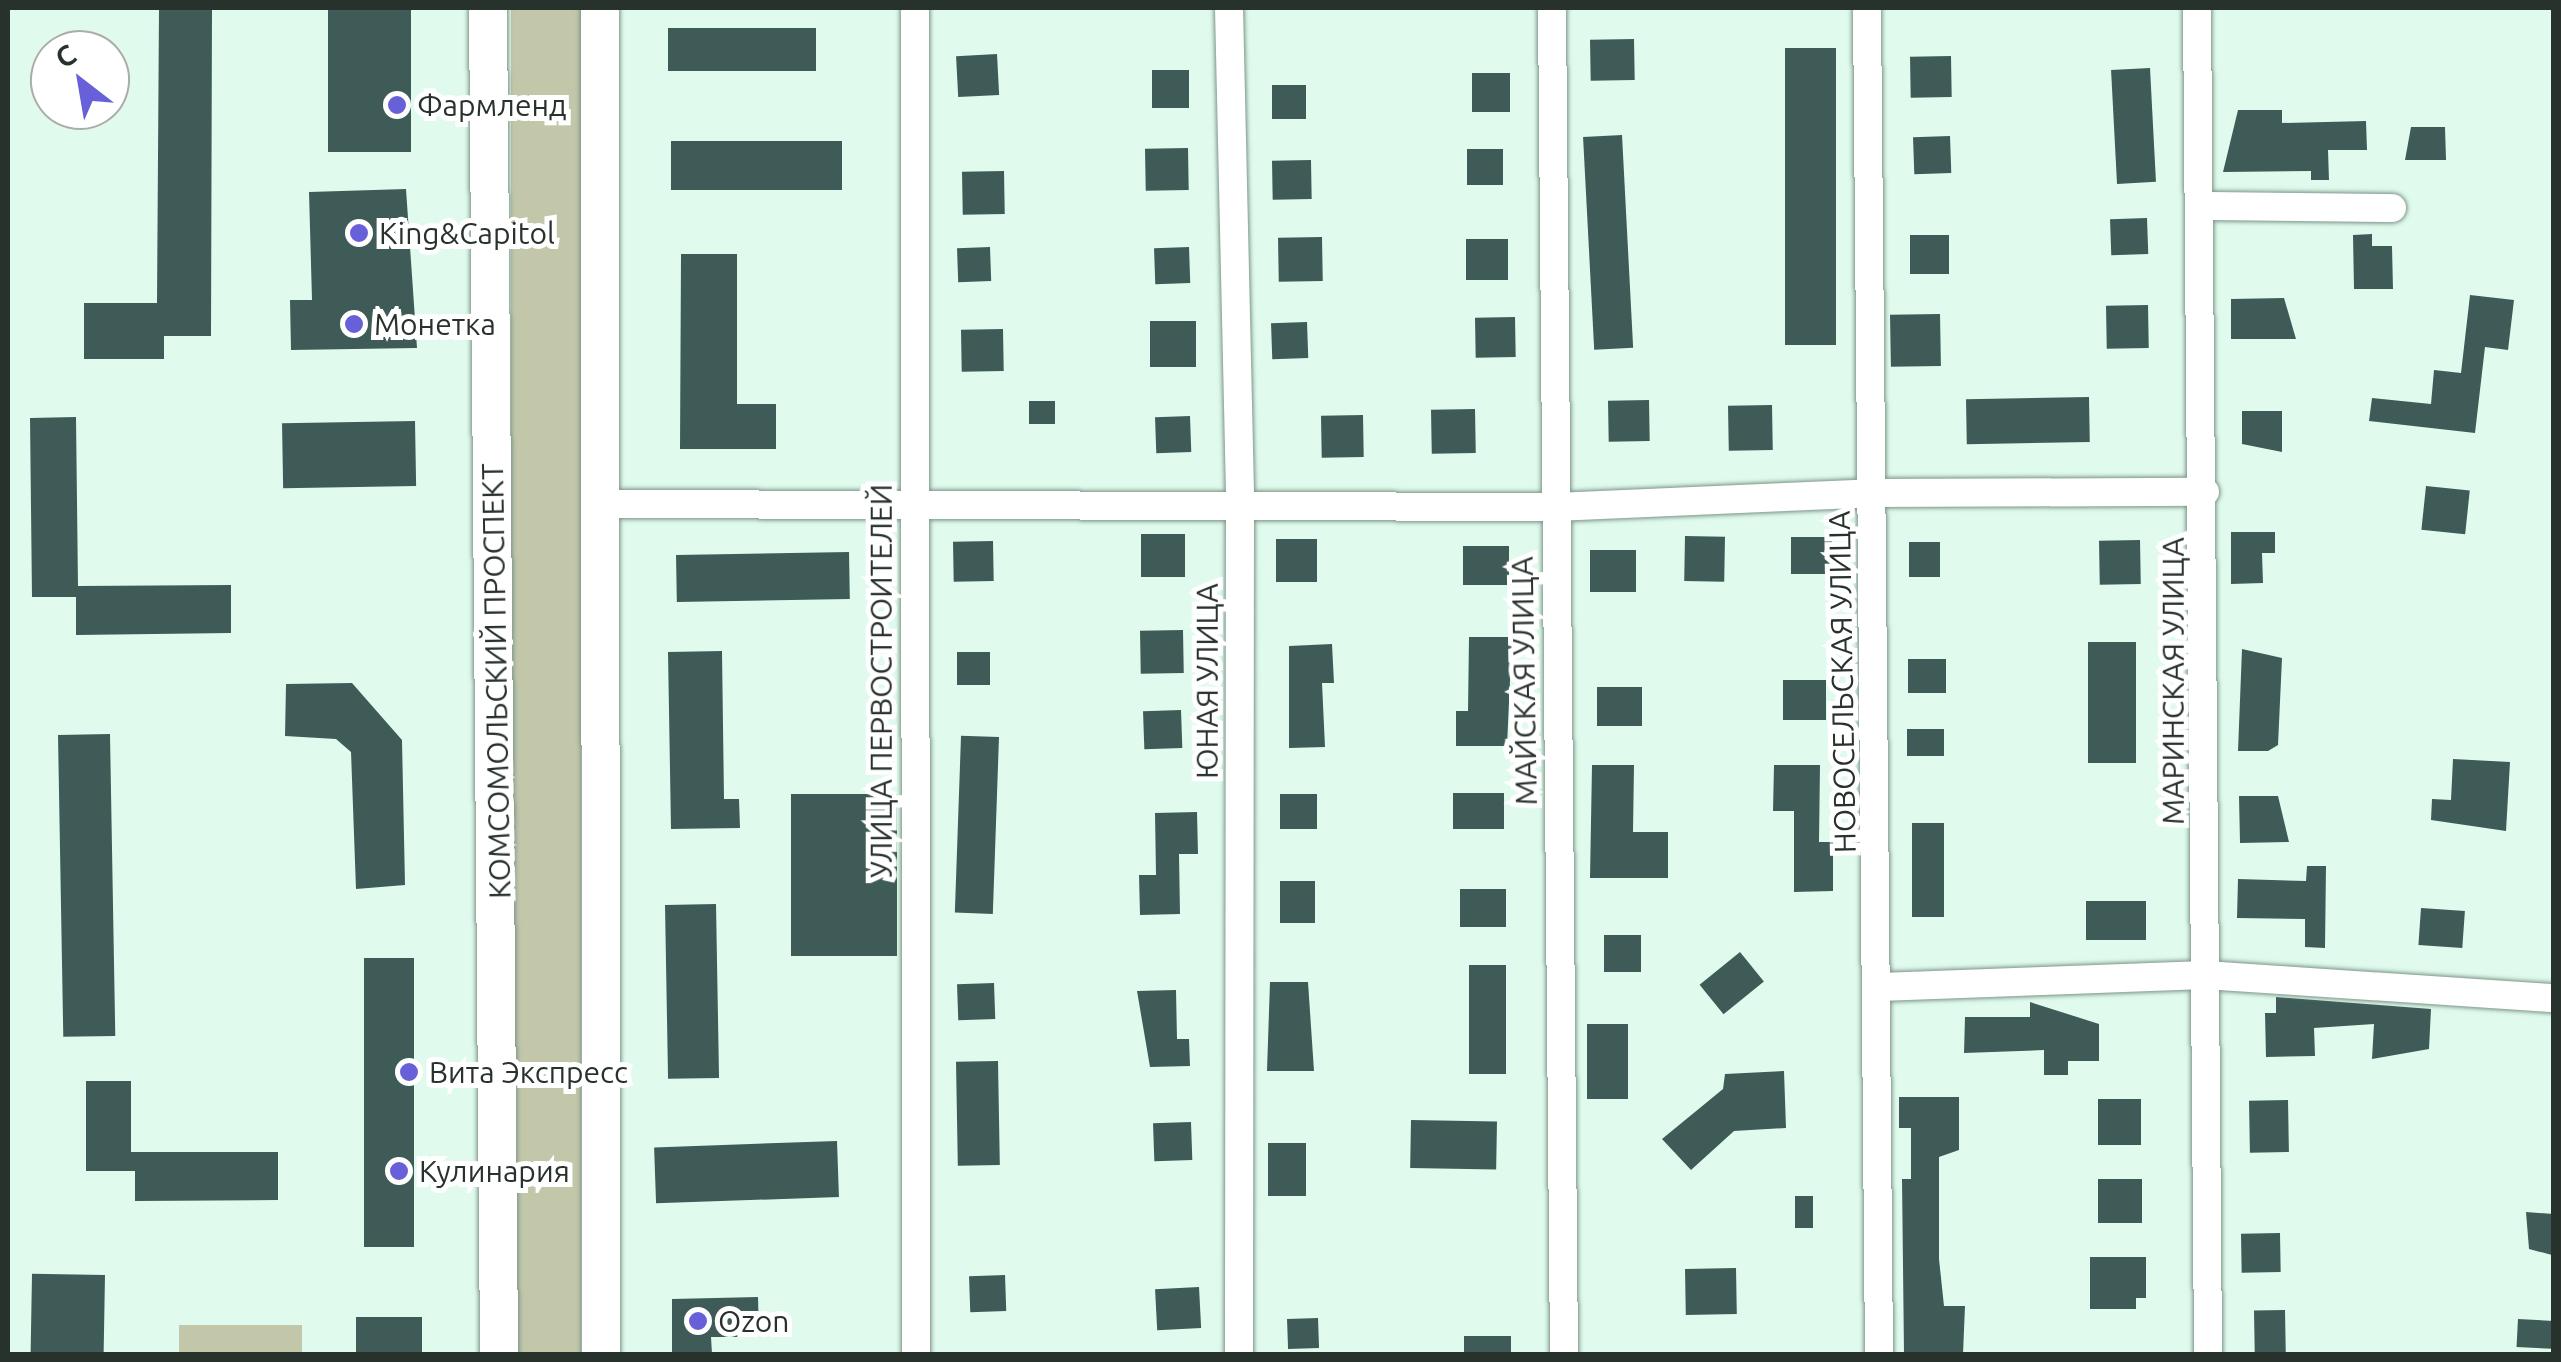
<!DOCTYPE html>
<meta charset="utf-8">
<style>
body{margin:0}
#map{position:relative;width:2561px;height:1362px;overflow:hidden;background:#e0fbed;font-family:Ubuntu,sans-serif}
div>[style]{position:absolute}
.green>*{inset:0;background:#c2c7aa;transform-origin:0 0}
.building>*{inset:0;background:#3f5b57;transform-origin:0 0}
.roads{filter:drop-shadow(0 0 2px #7d9689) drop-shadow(0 0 2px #7d9689)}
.street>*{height:28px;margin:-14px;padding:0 14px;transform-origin:14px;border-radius:14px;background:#fff}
.secondary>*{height:38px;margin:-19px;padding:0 19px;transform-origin:19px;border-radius:19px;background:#fff}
.dots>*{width:28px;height:28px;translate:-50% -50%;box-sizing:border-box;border:5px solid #fff;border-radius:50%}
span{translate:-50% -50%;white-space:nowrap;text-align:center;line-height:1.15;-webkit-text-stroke:10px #fff;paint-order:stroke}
.poi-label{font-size:30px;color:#28322d}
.left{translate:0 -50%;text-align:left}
.street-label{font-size:30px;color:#28322d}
.frame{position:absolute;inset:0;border:10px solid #28322d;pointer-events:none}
.north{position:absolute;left:30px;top:30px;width:100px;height:100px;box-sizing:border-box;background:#fff;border:2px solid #a9adab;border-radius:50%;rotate:329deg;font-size:28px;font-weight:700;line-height:40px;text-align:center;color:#28322d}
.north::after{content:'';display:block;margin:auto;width:35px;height:45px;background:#6860d9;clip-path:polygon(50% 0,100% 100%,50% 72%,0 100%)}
</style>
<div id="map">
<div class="green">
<i style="left:511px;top:8px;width:70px;height:1346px"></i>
<i style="left:302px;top:1325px;width:29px;height:123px;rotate:90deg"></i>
</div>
<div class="building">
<i style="clip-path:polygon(159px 8px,212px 8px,211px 336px,164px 336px,164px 359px,84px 359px,84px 303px,157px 303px)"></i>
<i style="left:328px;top:8px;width:83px;height:144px"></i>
<i style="left:816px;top:28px;width:43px;height:148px;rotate:90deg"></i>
<i style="left:1634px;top:39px;width:41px;height:44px;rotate:89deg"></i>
<i style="left:1836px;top:48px;width:297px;height:51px;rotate:90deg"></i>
<i style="left:997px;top:54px;width:41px;height:41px;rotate:87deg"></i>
<i style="left:1951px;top:56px;width:41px;height:41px;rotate:89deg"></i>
<i style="left:2150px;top:68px;width:114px;height:39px;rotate:87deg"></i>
<i style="left:1152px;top:70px;width:37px;height:38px"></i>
<i style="left:1472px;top:73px;width:38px;height:39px"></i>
<i style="left:1306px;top:85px;width:34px;height:34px;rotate:90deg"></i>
<i style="clip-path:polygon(2238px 110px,2282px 110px,2282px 123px,2366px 121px,2367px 150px,2328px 150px,2329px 180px,2311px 180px,2311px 171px,2223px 172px)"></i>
<i style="clip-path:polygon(2411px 127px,2445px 127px,2446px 160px,2405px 160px)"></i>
<i style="left:1622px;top:135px;width:213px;height:39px;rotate:87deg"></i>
<i style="left:1950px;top:136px;width:37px;height:37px;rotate:88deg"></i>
<i style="left:842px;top:141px;width:49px;height:171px;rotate:90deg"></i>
<i style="left:1188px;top:148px;width:42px;height:43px;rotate:89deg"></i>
<i style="left:1467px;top:149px;width:36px;height:36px"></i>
<i style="left:1311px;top:160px;width:39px;height:39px;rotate:89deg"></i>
<i style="left:1004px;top:171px;width:43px;height:42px;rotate:89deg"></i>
<i style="clip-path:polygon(406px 189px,417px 348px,291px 350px,290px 300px,312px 300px,309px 192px)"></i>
<i style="left:2147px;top:218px;width:36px;height:37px;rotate:88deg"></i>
<i style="clip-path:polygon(2372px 234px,2372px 246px,2392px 246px,2393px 289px,2354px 289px,2353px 235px)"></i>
<i style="left:1949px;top:235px;width:39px;height:39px;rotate:90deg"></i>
<i style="left:1322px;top:237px;width:44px;height:44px;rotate:89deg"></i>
<i style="left:1508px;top:239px;width:41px;height:42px;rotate:90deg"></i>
<i style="left:990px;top:247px;width:34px;height:33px;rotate:88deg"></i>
<i style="left:1189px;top:247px;width:36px;height:35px;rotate:88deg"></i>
<i style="clip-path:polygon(681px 254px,737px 254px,737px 404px,776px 404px,776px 449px,680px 449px)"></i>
<i style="clip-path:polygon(2470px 295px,2514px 300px,2508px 350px,2485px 347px,2475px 433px,2369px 421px,2372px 398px,2431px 404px,2434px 370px,2461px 373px)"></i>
<i style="clip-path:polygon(2284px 298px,2296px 339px,2231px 339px,2231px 299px)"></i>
<i style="left:2148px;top:305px;width:43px;height:42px;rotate:89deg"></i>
<i style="left:1940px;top:314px;width:52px;height:50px;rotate:89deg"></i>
<i style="left:1515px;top:317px;width:40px;height:40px;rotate:89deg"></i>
<i style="left:1196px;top:321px;width:46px;height:46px;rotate:90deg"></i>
<i style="left:1307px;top:322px;width:36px;height:36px;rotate:88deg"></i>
<i style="left:1003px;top:329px;width:42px;height:42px;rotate:89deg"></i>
<i style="left:2089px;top:397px;width:45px;height:123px;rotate:89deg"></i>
<i style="left:1649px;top:400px;width:41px;height:41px;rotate:89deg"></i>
<i style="left:1029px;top:401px;width:26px;height:23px"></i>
<i style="left:1772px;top:405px;width:45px;height:44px;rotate:89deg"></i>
<i style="left:1475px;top:409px;width:44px;height:44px;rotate:89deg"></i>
<i style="clip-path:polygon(2242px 411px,2282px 411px,2282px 452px,2242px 444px)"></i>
<i style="left:1363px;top:415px;width:42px;height:42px;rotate:89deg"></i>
<i style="left:1190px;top:416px;width:36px;height:35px;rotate:88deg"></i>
<i style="clip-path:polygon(76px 417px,78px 586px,231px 585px,231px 633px,76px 635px,76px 597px,32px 597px,30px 418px)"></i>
<i style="left:415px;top:421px;width:65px;height:133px;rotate:89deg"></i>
<i style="left:2426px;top:486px;width:44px;height:44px;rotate:6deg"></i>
<i style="clip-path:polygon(2231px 532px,2275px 532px,2275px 553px,2262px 553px,2263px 583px,2231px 584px)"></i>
<i style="left:1185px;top:534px;width:43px;height:44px;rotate:90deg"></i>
<i style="left:1685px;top:536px;width:40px;height:45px;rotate:1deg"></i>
<i style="left:1791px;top:537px;width:41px;height:37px"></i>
<i style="left:1276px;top:539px;width:41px;height:43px"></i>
<i style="left:2140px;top:540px;width:44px;height:41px;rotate:89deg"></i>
<i style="left:993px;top:541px;width:40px;height:40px;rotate:89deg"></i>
<i style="left:1909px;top:542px;width:31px;height:35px"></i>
<i style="left:1463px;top:546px;width:46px;height:39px"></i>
<i style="left:1590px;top:550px;width:46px;height:42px"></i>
<i style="left:849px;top:552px;width:47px;height:173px;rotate:89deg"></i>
<i style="left:1183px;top:630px;width:43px;height:43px;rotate:89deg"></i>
<i style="clip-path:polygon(1469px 637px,1512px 637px,1507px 746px,1456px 746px,1456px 711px,1468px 711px)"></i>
<i style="left:2088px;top:642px;width:48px;height:121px"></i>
<i style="clip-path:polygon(1332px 644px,1334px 683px,1322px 683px,1325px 747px,1289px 748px,1289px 646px)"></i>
<i style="clip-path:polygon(2242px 649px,2282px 658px,2278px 745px,2268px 751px,2238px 751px)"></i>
<i style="clip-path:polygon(722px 651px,724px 799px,739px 799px,740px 828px,671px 829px,668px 652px)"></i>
<i style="left:957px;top:652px;width:33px;height:33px"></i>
<i style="left:1908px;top:659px;width:38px;height:34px"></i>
<i style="left:1783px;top:680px;width:43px;height:40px"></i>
<i style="clip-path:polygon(352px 683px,402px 740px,405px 885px,356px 889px,351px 752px,336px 739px,285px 736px,286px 684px)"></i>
<i style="left:1597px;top:687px;width:45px;height:39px"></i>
<i style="left:1181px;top:710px;width:38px;height:38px;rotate:88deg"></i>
<i style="left:1907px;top:729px;width:37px;height:27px"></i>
<i style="left:110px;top:734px;width:302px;height:52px;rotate:89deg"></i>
<i style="left:999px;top:737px;width:177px;height:38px;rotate:92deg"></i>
<i style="clip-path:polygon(2453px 759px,2510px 762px,2506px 831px,2431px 820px,2432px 799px,2451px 800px)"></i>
<i style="clip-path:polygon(1592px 765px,1634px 765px,1633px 832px,1668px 832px,1668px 878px,1590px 878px)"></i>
<i style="clip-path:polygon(1774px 765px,1820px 765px,1819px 842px,1833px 842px,1833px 891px,1794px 892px,1794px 811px,1773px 811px)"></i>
<i style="left:1453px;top:793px;width:51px;height:36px"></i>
<i style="left:897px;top:794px;width:162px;height:106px;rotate:90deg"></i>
<i style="left:1317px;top:794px;width:35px;height:37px;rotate:90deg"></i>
<i style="clip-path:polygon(2239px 796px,2278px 796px,2289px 842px,2240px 843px)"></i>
<i style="clip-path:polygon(1197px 812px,1198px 854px,1179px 854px,1180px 914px,1140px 915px,1139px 875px,1156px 875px,1155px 813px)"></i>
<i style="left:1912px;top:823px;width:32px;height:94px"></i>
<i style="clip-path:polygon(2307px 866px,2326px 866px,2325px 948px,2305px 947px,2305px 919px,2237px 918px,2238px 879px,2306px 881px)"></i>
<i style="left:1280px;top:881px;width:35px;height:42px"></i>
<i style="left:1460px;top:889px;width:46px;height:38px"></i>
<i style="left:2086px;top:901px;width:60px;height:39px"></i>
<i style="left:716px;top:904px;width:174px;height:51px;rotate:89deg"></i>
<i style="left:2421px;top:908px;width:44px;height:37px;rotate:4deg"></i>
<i style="left:1604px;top:935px;width:37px;height:37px"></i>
<i style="left:1740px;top:952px;width:38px;height:52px;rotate:51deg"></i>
<i style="left:364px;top:958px;width:50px;height:289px"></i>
<i style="left:1469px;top:965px;width:37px;height:109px"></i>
<i style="clip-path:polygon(1270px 982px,1308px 982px,1314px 1071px,1267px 1071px)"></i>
<i style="left:994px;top:983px;width:36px;height:37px;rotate:88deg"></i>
<i style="clip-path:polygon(1176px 990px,1177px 1039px,1189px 1039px,1190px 1066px,1150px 1067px,1137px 991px)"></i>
<i style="clip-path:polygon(2276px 997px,2431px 1009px,2429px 1049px,2372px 1059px,2374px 1024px,2314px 1028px,2315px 1056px,2266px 1057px,2265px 1013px,2276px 1013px)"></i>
<i style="clip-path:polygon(2030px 1002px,2099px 1024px,2099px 1061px,2068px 1061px,2068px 1075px,2044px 1075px,2044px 1050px,1964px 1053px,1965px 1017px,2030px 1017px)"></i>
<i style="left:1587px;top:1024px;width:41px;height:75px"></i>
<i style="left:998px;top:1061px;width:104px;height:42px;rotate:89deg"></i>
<i style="clip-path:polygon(1784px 1071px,1786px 1128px,1734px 1131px,1691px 1170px,1662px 1139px,1723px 1089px,1725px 1074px)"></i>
<i style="clip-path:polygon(86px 1081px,131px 1081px,131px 1152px,278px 1152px,278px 1200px,135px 1201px,135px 1171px,86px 1171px)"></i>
<i style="clip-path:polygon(1899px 1097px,1959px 1097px,1959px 1150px,1939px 1157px,1939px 1259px,1944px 1306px,1965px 1306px,1963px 1354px,1904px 1354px,1902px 1179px,1911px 1179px,1911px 1128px,1899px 1128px)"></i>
<i style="left:2098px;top:1099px;width:43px;height:46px"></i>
<i style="left:2288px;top:1100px;width:52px;height:39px;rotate:89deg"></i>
<i style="left:1411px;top:1120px;width:86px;height:48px;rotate:1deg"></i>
<i style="left:1191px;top:1122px;width:38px;height:38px;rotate:88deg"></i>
<i style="left:837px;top:1141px;width:56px;height:183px;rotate:88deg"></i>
<i style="left:1268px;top:1143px;width:38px;height:53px"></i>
<i style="left:2098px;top:1179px;width:44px;height:44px"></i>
<i style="left:1795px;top:1196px;width:18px;height:32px"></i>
<i style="clip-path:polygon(2526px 1212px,2554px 1214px,2552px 1255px,2529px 1249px)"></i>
<i style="left:2280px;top:1233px;width:39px;height:39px;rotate:89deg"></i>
<i style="clip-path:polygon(2090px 1257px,2146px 1257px,2146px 1298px,2136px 1298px,2136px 1309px,2090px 1309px)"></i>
<i style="left:1736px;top:1268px;width:46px;height:51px;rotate:89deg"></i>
<i style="left:105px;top:1275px;width:79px;height:73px;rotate:91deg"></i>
<i style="left:1005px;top:1275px;width:36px;height:36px;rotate:88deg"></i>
<i style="left:1199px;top:1287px;width:41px;height:44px;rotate:87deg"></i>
<i style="clip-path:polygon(758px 1297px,759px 1337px,711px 1337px,712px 1354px,672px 1354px,672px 1299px)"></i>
<i style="left:2285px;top:1310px;width:44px;height:31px;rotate:89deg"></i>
<i style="left:356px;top:1317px;width:66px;height:37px"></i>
<i style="left:1318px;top:1318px;width:30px;height:31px;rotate:88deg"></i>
<i style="left:2518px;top:1319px;width:36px;height:28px;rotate:3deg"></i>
<i style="left:1511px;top:1336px;width:18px;height:47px;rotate:90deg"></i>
</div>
<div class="roads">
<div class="street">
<i style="left:915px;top:8px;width:1346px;rotate:89.96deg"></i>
<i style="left:1229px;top:8px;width:494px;rotate:88.7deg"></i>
<i style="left:1240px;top:502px;width:852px;rotate:90.07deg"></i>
<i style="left:1552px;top:8px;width:1346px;rotate:89.49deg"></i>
<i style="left:1867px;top:8px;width:1346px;rotate:89.49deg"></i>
<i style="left:2197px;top:8px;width:1346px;rotate:89.53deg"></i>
<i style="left:2202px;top:206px;width:190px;rotate:0.6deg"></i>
<i style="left:598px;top:504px;width:957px;rotate:0.18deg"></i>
<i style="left:1555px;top:507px;width:317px;rotate:-2.5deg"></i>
<i style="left:1872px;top:493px;width:333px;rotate:-0.2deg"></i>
<i style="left:1880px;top:987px;width:325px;rotate:-2.1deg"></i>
<i style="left:2205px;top:975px;width:350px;rotate:3.8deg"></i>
</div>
<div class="secondary">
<i style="left:488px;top:8px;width:1346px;rotate:89.53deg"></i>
<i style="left:600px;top:8px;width:1346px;rotate:89.96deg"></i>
</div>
</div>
<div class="dots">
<i style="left:397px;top:105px;background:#6860d9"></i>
<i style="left:359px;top:233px;background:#6860d9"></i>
<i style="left:354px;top:324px;background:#6860d9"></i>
<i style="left:409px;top:1072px;background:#6860d9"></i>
<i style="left:399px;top:1171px;background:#6860d9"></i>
<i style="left:698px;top:1321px;background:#6860d9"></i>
</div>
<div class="poi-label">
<span class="left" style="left:417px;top:105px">Фармленд</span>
<span class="left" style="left:379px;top:233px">King&amp;Capitol</span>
<span class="left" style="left:374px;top:324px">Монетка</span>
<span class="left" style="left:429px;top:1072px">Вита Экспресс</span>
<span class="left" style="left:419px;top:1171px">Кулинария</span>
<span class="left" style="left:718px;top:1321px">Ozon</span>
</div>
<div class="street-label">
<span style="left:496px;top:681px;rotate:-91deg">КОМСОМОЛЬСКИЙ ПРОСПЕКТ</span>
<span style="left:881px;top:681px;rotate:-90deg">УЛИЦА ПЕРВОСТРОИТЕЛЕЙ</span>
<span style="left:1207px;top:681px;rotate:-90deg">ЮНАЯ УЛИЦА</span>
<span style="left:1524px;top:681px;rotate:-91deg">МАЙСКАЯ УЛИЦА</span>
<span style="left:2173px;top:681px;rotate:-90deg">МАРИНСКАЯ УЛИЦА</span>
<span style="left:1842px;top:682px;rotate:-91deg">НОВОСЕЛЬСКАЯ УЛИЦА</span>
</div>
<div class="frame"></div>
<div class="north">С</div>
</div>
